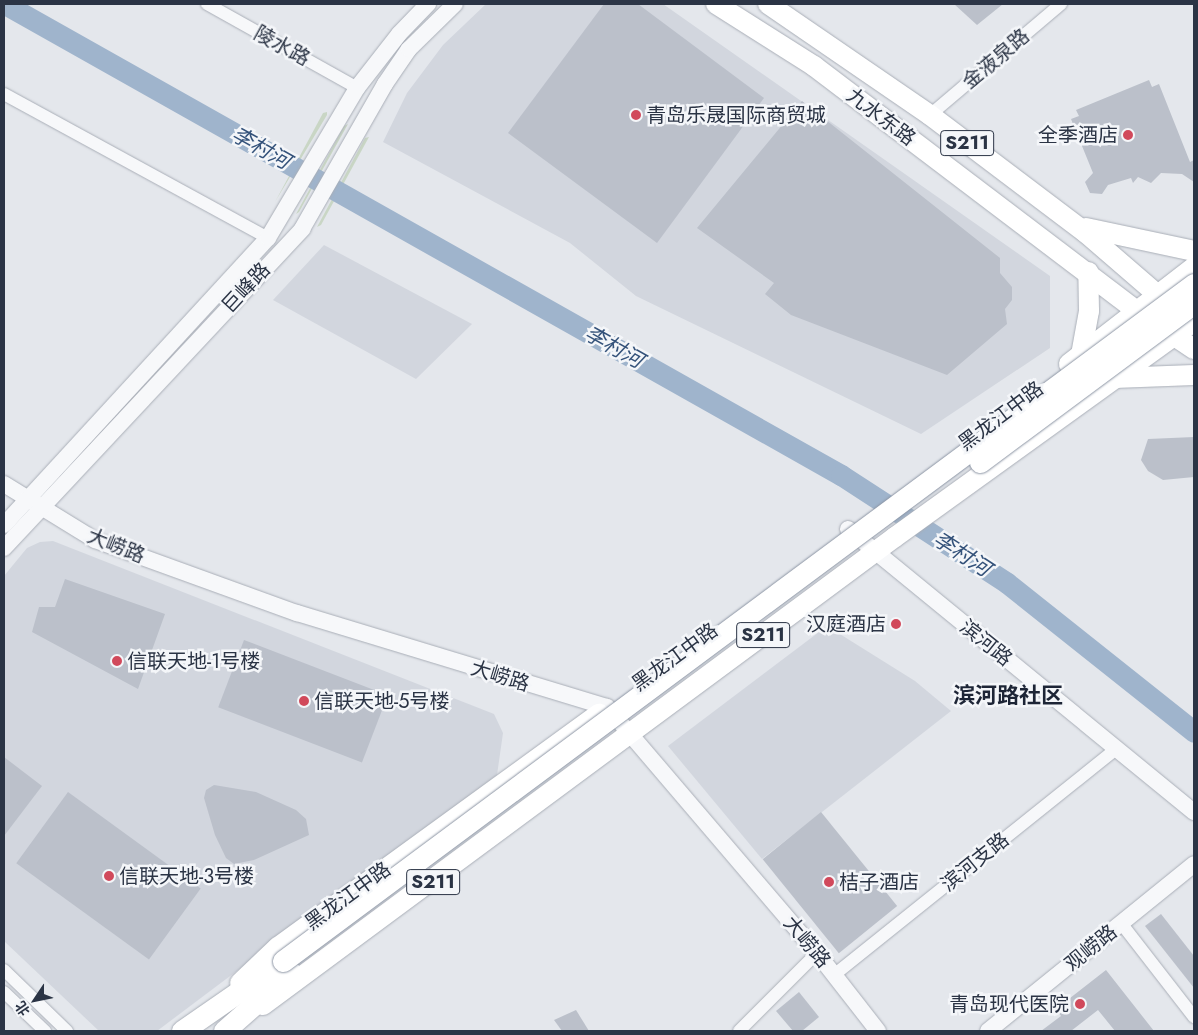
<!DOCTYPE html>
<meta charset="utf-8">
<style>
body{margin:0}
#map{position:relative;width:1198px;height:1035px;overflow:hidden;background:#e4e7ec;font-family:Jost,"Noto Sans SC",sans-serif}
div>[style]{position:absolute}
.built>*{inset:0;background:#d2d6de}
.green>*{inset:0;background:#c9d6c5}
.river>*{height:21px;margin:-10.5px;padding:0 10.5px;transform-origin:10.5px;border-radius:10.5px;background:#9fb4cc}
.building>*{inset:0;background:#bbc0ca;transform-origin:0 0}
.roads{filter:drop-shadow(0 0 1px #a9aeb7) drop-shadow(0 0 1px #a9aeb7)}
.minor>*{height:12px;margin:-6px;padding:0 6px;transform-origin:6px;border-radius:6px;background:#f7f8fa}
.tertiary>*{height:16px;margin:-8px;padding:0 8px;transform-origin:8px;border-radius:8px;background:#f7f8fa}
.primary>*{height:20px;margin:-10px;padding:0 10px;transform-origin:10px;border-radius:10px;background:#fff}
.trunk>*{height:21px;margin:-10.5px;padding:0 10.5px;transform-origin:10.5px;border-radius:10.5px;background:#fff}
.bridges{filter:drop-shadow(0 0 1px #8b94a3) drop-shadow(0 0 1px #8b94a3)}
.trunk-bridge>*{height:21px;margin:-10.5px;padding:0 10.5px;transform-origin:10.5px;border-radius:10.5px;background:#fff}
.dots>*{width:14px;height:14px;translate:-50% -50%;box-sizing:border-box;border:2px solid #f4f6f9;border-radius:50%}
span{translate:-50% -50%;white-space:nowrap;text-align:center;line-height:1.15;-webkit-text-stroke:5px #f4f6f9;paint-order:stroke}
.shield-label span{padding:1px 4px;background:#f4f6f9;border:1px solid;border-radius:4px;-webkit-text-stroke-width:0}
.shield-label{font-size:19px;color:#2b3445;font-weight:700}
.street-label{font-size:20px;color:#2b3445}
.poi-label{font-size:20px;color:#2b3445}
.left{translate:0 -50%;text-align:left}
.right{translate:-100% -50%;text-align:right}
.water-label{font-size:21px;color:#34527a;font-style:italic}
.quarter-label{font-size:22px;color:#1d2536;font-weight:700}
.frame{position:absolute;inset:0;border:5px solid #2b3445;pointer-events:none}
.north{position:absolute;left:10px;top:975px;width:50px;height:50px;-webkit-text-stroke:4px #f4f6f9;paint-order:stroke;rotate:236deg;font-size:14px;font-weight:700;line-height:20px;text-align:center;color:#2b3445}
.north::after{content:'';display:block;margin:auto;width:18px;height:22px;background:#2b3445;clip-path:polygon(50% 0,100% 100%,50% 72%,0 100%)}
</style>
<div id="map">
<div class="built">
<i style="clip-path:polygon(486px 4px,663px 4px,1050px 276px,1050px 348px,921px 434px,636px 296px,570px 243px,383px 142px,407px 93px,443px 45px)"></i>
<i style="clip-path:polygon(324px 245px,472px 324px,416px 379px,273px 300px)"></i>
<i style="clip-path:polygon(53px 541px,494px 714px,503px 733px,497px 775px,157px 1031px,99px 1031px,4px 941px,4px 576px,27px 548px,40px 542px)"></i>
<i style="clip-path:polygon(827px 626px,915px 681px,951px 711px,762px 859px,668px 746px)"></i>
</div>
<div class="green">
<i style="clip-path:polygon(327px 112px,327px 115px,275px 202px,323px 113px)"></i>
<i style="clip-path:polygon(348px 124px,299px 212px,296px 214px,344px 126px)"></i>
<i style="clip-path:polygon(369px 137px,321px 225px,317px 227px,365px 138px)"></i>
</div>
<div class="river">
<i style="left:5px;top:4px;width:960px;rotate:29.4deg"></i>
<i style="left:841px;top:475px;width:198px;rotate:33deg"></i>
<i style="left:1007px;top:583px;width:239px;rotate:38.5deg"></i>
</div>
<div class="building">
<i style="clip-path:polygon(604px 4px,638px 4px,764px 98px,657px 243px,508px 133px)"></i>
<i style="clip-path:polygon(954px 4px,1003px 4px,977px 25px)"></i>
<i style="clip-path:polygon(1149px 80px,1152px 87px,1159px 84px,1190px 162px,1194px 160px,1194px 182px,1182px 174px,1161px 173px,1151px 183px,1138px 177px,1133px 183px,1131px 178px,1108px 185px,1102px 194px,1090px 193px,1085px 182px,1093px 173px,1071px 119px,1079px 116px,1076px 110px)"></i>
<i style="clip-path:polygon(802px 101px,1000px 258px,1000px 273px,1012px 287px,1012px 300px,1005px 309px,1007px 324px,947px 375px,791px 315px,765px 294px,774px 283px,697px 228px)"></i>
<i style="clip-path:polygon(1194px 437px,1194px 477px,1163px 480px,1148px 471px,1141px 460px,1148px 439px)"></i>
<i style="clip-path:polygon(65px 579px,165px 614px,138px 689px,32px 632px,39px 607px,55px 607px)"></i>
<i style="left:244px;top:640px;width:154px;height:72px;rotate:21deg"></i>
<i style="clip-path:polygon(4px 757px,42px 786px,4px 836px)"></i>
<i style="clip-path:polygon(214px 785px,256px 792px,296px 810px,306px 819px,309px 835px,254px 860px,234px 864px,226px 858px,215px 835px,204px 798px,206px 790px)"></i>
<i style="left:68px;top:792px;width:164px;height:88px;rotate:36deg"></i>
<i style="left:821px;top:812px;width:121px;height:75px;rotate:51deg"></i>
<i style="clip-path:polygon(1161px 914px,1194px 956px,1194px 988px,1145px 926px)"></i>
<i style="clip-path:polygon(1106px 970px,1154px 1031px,1115px 1031px,1098px 1010px,1071px 1031px,1041px 1031px,1061px 1016px,1056px 1009px)"></i>
<i style="clip-path:polygon(799px 992px,819px 1017px,802px 1031px,793px 1031px,776px 1011px)"></i>
<i style="clip-path:polygon(576px 1010px,589px 1031px,562px 1031px,554px 1020px)"></i>
</div>
<div class="roads">
<div class="minor">
<i style="left:207px;top:4px;width:172px;rotate:29.2deg"></i>
<i style="left:4px;top:94px;width:301px;rotate:28.6deg"></i>
<i style="left:930px;top:115px;width:172px;rotate:-40.3deg"></i>
<i style="left:1121px;top:923px;width:119px;rotate:52.2deg"></i>
<i style="left:4px;top:970px;width:88px;rotate:44.1deg"></i>
<i style="left:834px;top:975px;width:361px;rotate:-38.7deg"></i>
<i style="left:4px;top:992px;width:57px;rotate:43.6deg"></i>
<i style="left:739px;top:1031px;width:110px;rotate:-45deg"></i>
</div>
<div class="tertiary">
<i style="left:4px;top:484px;width:107px;rotate:31.6deg"></i>
<i style="left:95px;top:540px;width:215px;rotate:19.9deg"></i>
<i style="left:297px;top:613px;width:324px;rotate:16.9deg"></i>
<i style="left:607px;top:707px;width:323px;rotate:49.5deg"></i>
<i style="left:817px;top:953px;width:99px;rotate:52deg"></i>
<i style="left:4px;top:525px;width:390px;rotate:-47.4deg"></i>
<i style="left:268px;top:238px;width:174px;rotate:-59.3deg"></i>
<i style="left:357px;top:88px;width:68px;rotate:-52.1deg"></i>
<i style="left:399px;top:34px;width:42px;rotate:-46deg"></i>
<i style="left:848px;top:529px;width:447px;rotate:39.3deg"></i>
<i style="left:4px;top:548px;width:437px;rotate:-46.9deg"></i>
<i style="left:302px;top:229px;width:167px;rotate:-60.2deg"></i>
<i style="left:385px;top:84px;width:42px;rotate:-55.6deg"></i>
<i style="left:409px;top:49px;width:64px;rotate:-44.4deg"></i>
<i style="left:988px;top:1031px;width:265px;rotate:-39deg"></i>
</div>
<div class="primary">
<i style="left:716px;top:4px;width:116px;rotate:32.3deg"></i>
<i style="left:814px;top:66px;width:405px;rotate:37.2deg"></i>
<i style="left:1137px;top:311px;width:69px;rotate:33.7deg"></i>
<i style="left:768px;top:4px;width:196px;rotate:34.4deg"></i>
<i style="left:930px;top:115px;width:196px;rotate:37.1deg"></i>
<i style="left:1086px;top:233px;width:106px;rotate:40.8deg"></i>
<i style="left:1086px;top:228px;width:110px;rotate:12deg"></i>
<i style="left:1081px;top:355px;width:45px;rotate:-79.7deg"></i>
<i style="left:1089px;top:311px;width:39px;rotate:-91deg"></i>
<i style="left:1069px;top:364px;width:158px;rotate:-37.8deg"></i>
<i style="left:1114px;top:378px;width:80px;rotate:-2.1deg"></i>
<i style="left:240px;top:983px;width:52px;rotate:-43.5deg"></i>
<i style="left:278px;top:947px;width:397px;rotate:-36deg"></i>
<i style="left:263px;top:1005px;width:786px;rotate:-36.52deg"></i>
<i style="left:895px;top:537px;width:369px;rotate:-35.8deg"></i>
</div>
<div class="trunk">
<i style="left:182px;top:1031px;width:123px;rotate:-34.7deg"></i>
<i style="left:224px;top:1031px;width:89px;rotate:-41.4deg"></i>
</div>
</div>
<div class="bridges">
<div class="trunk-bridge">
<i style="left:980px;top:462px;width:267px;rotate:-36.6deg"></i>
<i style="left:283px;top:961px;width:1135px;rotate:-36.62deg"></i>
</div>
</div>
<div class="dots">
<i style="left:636px;top:115px;background:#d1495b"></i>
<i style="left:1128px;top:135px;background:#d1495b"></i>
<i style="left:896px;top:624px;background:#d1495b"></i>
<i style="left:117px;top:661px;background:#d1495b"></i>
<i style="left:304px;top:701px;background:#d1495b"></i>
<i style="left:109px;top:876px;background:#d1495b"></i>
<i style="left:829px;top:882px;background:#d1495b"></i>
<i style="left:1080px;top:1004px;background:#d1495b"></i>
</div>
<div class="shield-label">
<span style="left:967px;top:143px">S211</span>
<span style="left:763px;top:635px">S211</span>
<span style="left:433px;top:882px">S211</span>
</div>
<div class="street-label">
<span style="left:282px;top:46px;rotate:29deg">陵水路</span>
<span style="left:996px;top:59px;rotate:-40deg">金液泉路</span>
<span style="left:881px;top:117px;rotate:37deg">九水东路</span>
<span style="left:246px;top:288px;rotate:-47deg">巨峰路</span>
<span style="left:1001px;top:416px;rotate:-37deg">黑龙江中路</span>
<span style="left:116px;top:546px;rotate:22deg">大崂路</span>
<span style="left:986px;top:643px;rotate:39deg">滨河路</span>
<span style="left:675px;top:657px;rotate:-36deg">黑龙江中路</span>
<span style="left:500px;top:676px;rotate:17deg">大崂路</span>
<span style="left:975px;top:862px;rotate:-39deg">滨河支路</span>
<span style="left:348px;top:896px;rotate:-36deg">黑龙江中路</span>
<span style="left:807px;top:942px;rotate:50deg">大崂路</span>
<span style="left:1091px;top:948px;rotate:-39deg">观崂路</span>
</div>
<div class="poi-label">
<span class="left" style="left:646px;top:115px">青岛乐晟国际商贸城</span>
<span class="right" style="left:1118px;top:135px">全季酒店</span>
<span class="right" style="left:886px;top:624px">汉庭酒店</span>
<span class="left" style="left:127px;top:661px">信联天地-1号楼</span>
<span class="left" style="left:314px;top:701px">信联天地-5号楼</span>
<span class="left" style="left:119px;top:876px">信联天地-3号楼</span>
<span class="left" style="left:839px;top:882px">桔子酒店</span>
<span class="right" style="left:1069px;top:1004px">青岛现代医院</span>
</div>
<div class="water-label">
<span style="left:261px;top:148px;rotate:29deg">李村河</span>
<span style="left:614px;top:347px;rotate:29deg">李村河</span>
<span style="left:962px;top:554px;rotate:33deg">李村河</span>
</div>
<div class="quarter-label">
<span style="left:1008px;top:696px">滨河路社区</span>
</div>
<div class="frame"></div>
<div class="north">北</div>
</div>
